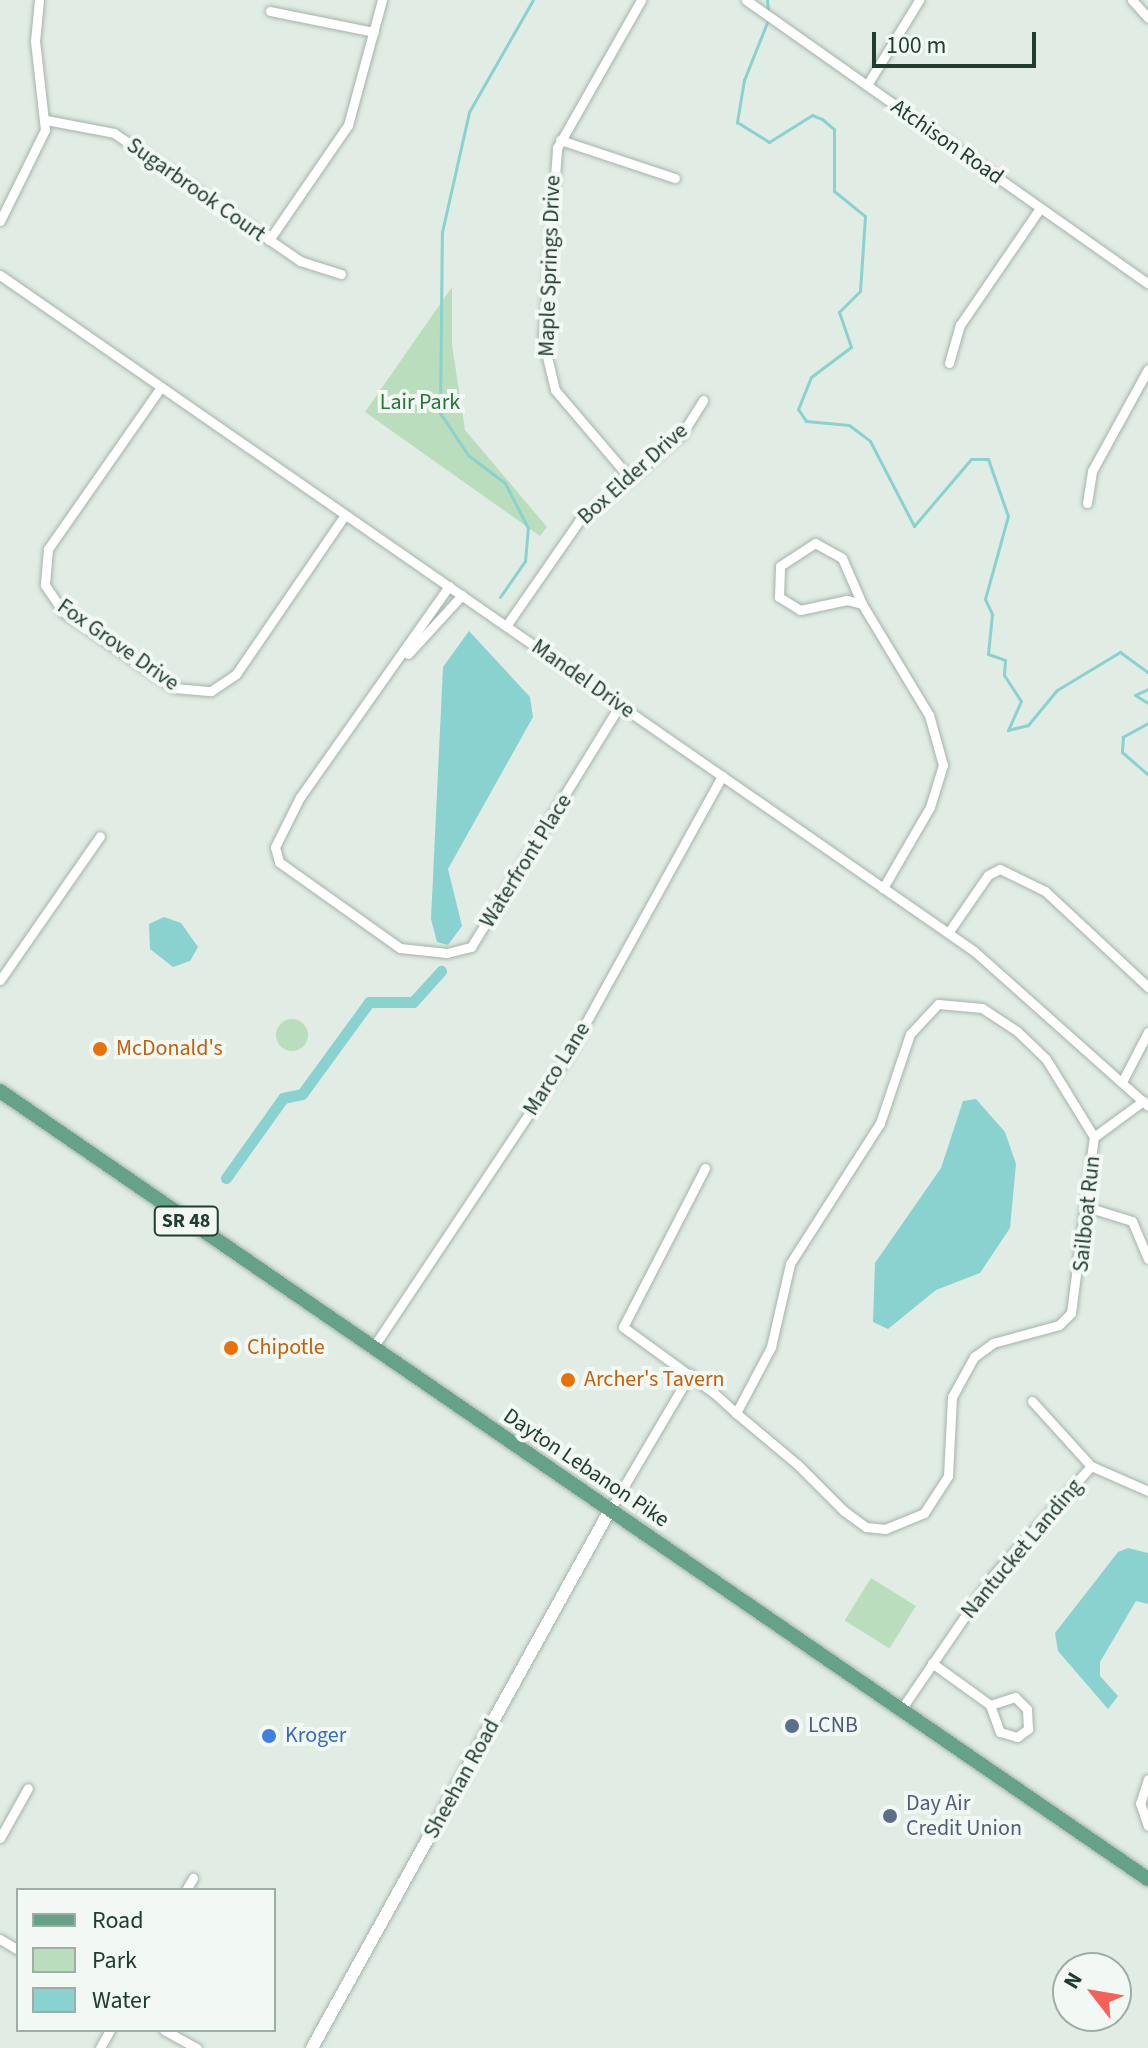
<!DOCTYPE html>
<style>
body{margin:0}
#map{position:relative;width:1148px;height:2048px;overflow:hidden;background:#e1ece5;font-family:"Source Sans 3",sans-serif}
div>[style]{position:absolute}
.green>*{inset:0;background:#badebd;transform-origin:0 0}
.round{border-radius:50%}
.water>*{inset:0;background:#89d2cf}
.stream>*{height:3px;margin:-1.5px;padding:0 1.5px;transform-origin:1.5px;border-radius:1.5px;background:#89d2cf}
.canal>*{height:11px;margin:-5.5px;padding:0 5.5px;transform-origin:5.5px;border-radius:5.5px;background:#89d2cf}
.roads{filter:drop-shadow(0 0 2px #a4b4ab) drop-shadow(0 0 2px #a4b4ab)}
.street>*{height:9px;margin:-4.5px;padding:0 4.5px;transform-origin:4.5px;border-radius:4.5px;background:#fff}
.secondary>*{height:12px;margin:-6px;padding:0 6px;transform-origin:6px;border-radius:6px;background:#fff}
.primary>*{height:14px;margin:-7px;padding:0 7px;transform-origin:7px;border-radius:7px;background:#65a287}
.dots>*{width:22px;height:22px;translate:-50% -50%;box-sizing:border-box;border:4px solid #f2f8f4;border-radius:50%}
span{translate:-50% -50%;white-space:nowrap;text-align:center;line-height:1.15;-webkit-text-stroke:8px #f2f8f4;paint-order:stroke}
.shield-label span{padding:2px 6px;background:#f2f8f4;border:2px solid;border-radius:6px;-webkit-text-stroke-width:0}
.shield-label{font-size:20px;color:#213d30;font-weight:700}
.street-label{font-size:22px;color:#213d30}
.park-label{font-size:22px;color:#2b7439}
.food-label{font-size:22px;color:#c56008}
.left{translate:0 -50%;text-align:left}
.service-label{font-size:22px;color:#4e5e75}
.shop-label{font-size:22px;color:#366cbe}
.legend{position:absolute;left:16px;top:1888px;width:260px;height:144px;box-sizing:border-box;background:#f2f8f4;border:2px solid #9eada6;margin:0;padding:10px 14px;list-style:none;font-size:24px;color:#213d30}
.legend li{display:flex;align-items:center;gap:16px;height:40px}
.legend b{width:40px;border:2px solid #9eada6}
.north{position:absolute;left:1052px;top:1952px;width:80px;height:80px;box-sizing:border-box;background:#f2f8f4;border:2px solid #9eada6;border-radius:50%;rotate:301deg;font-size:22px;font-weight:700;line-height:32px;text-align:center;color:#213d30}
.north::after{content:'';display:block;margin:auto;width:28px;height:36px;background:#f46158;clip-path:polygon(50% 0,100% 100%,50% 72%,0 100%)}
.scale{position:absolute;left:872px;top:32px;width:164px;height:36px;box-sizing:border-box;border:4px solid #213d30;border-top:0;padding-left:10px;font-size:24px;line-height:28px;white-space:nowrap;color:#213d30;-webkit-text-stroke:6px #f2f8f4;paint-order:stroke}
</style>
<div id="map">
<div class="green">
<i style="clip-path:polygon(452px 287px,452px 345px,465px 430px,547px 527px,540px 536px,365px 412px)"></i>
<i class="round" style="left:276px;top:1019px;width:32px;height:32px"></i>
<i style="left:871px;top:1578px;width:53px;height:50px;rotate:32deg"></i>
</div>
<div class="water">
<i style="clip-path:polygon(469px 631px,530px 697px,533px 717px,448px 869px,462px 926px,448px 945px,437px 942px,431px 919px,443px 667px)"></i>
<i style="clip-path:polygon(164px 917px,181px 923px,198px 947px,190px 961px,173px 967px,150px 949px,149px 924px)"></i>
<i style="clip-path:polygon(976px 1099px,1005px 1132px,1016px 1164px,1010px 1228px,980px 1273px,936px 1290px,888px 1329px,873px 1322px,875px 1263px,941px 1168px,963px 1101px)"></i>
<i style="clip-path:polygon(1128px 1548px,1148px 1553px,1148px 1604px,1136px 1601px,1100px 1662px,1100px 1676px,1118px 1696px,1108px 1709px,1058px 1651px,1055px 1633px,1118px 1552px)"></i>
</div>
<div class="stream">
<i style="left:767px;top:0;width:12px;rotate:85deg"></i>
<i style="left:768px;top:20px;width:65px;rotate:111.8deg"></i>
<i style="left:744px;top:80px;width:43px;rotate:99.5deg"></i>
<i style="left:737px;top:122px;width:38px;rotate:32deg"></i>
<i style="left:769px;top:142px;width:51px;rotate:-32.1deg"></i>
<i style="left:812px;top:115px;width:11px;rotate:22deg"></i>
<i style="left:822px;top:119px;width:16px;rotate:40deg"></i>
<i style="left:834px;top:129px;width:62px;rotate:90deg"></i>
<i style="left:834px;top:191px;width:40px;rotate:39deg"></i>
<i style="left:865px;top:216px;width:75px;rotate:93.8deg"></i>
<i style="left:860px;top:291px;width:30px;rotate:135deg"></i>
<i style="left:839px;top:312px;width:37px;rotate:71deg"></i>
<i style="left:851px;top:347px;width:50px;rotate:143.1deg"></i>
<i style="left:811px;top:377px;width:35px;rotate:112deg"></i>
<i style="left:798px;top:409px;width:14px;rotate:56deg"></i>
<i style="left:806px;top:421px;width:43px;rotate:5.3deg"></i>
<i style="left:849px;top:425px;width:26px;rotate:37deg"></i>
<i style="left:870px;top:441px;width:96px;rotate:62.6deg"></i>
<i style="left:914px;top:526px;width:88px;rotate:-49.6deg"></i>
<i style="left:971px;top:459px;width:17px"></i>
<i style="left:988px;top:459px;width:60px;rotate:70.7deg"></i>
<i style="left:1008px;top:516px;width:86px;rotate:105.5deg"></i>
<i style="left:985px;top:599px;width:17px;rotate:65deg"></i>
<i style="left:992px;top:614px;width:40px;rotate:95.7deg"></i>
<i style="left:988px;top:654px;width:18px;rotate:19deg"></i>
<i style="left:1005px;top:660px;width:15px;rotate:94deg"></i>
<i style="left:1004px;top:675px;width:31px;rotate:57deg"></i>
<i style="left:1021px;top:701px;width:32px;rotate:114deg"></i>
<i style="left:1008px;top:730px;width:21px;rotate:-14deg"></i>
<i style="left:1028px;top:725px;width:45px;rotate:-50.4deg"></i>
<i style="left:1057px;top:690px;width:74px;rotate:-31.1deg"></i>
<i style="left:1120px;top:652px;width:34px;rotate:36deg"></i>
<i style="left:500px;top:597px;width:44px;rotate:-55.2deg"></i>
<i style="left:525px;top:561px;width:33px;rotate:-85deg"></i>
<i style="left:528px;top:528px;width:51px;rotate:-117.1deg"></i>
<i style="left:505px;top:483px;width:46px;rotate:-142.9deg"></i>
<i style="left:468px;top:455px;width:50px;rotate:-123.7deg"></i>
<i style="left:440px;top:413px;width:181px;rotate:-89.4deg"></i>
<i style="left:442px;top:232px;width:123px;rotate:-77.3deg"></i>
<i style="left:469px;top:112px;width:129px;rotate:-60.3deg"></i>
<i style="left:1148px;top:689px;width:14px;rotate:155deg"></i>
<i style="left:1135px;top:695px;width:15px;rotate:32deg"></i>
<i style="left:1148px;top:723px;width:29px;rotate:151deg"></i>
<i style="left:1123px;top:737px;width:15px;rotate:94deg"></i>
<i style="left:1122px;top:752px;width:35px;rotate:41deg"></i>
</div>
<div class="canal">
<i style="left:226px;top:1178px;width:98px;rotate:-54.5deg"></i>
<i style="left:283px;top:1098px;width:19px;rotate:-12deg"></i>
<i style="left:302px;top:1094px;width:114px;rotate:-53.9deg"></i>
<i style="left:369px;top:1002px;width:44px"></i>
<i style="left:413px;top:1002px;width:42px;rotate:-47.9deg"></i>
</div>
<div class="roads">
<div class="street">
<i style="left:746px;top:0;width:492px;rotate:35.2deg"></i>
<i style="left:1132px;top:0;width:24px;rotate:48deg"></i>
<i style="left:270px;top:11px;width:106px;rotate:11.4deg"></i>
<i style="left:867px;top:85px;width:100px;rotate:-58.5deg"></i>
<i style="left:46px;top:120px;width:69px;rotate:10.8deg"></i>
<i style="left:114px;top:133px;width:226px;rotate:34.5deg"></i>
<i style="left:300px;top:261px;width:43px;rotate:17.6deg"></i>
<i style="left:560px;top:140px;width:121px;rotate:18.3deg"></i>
<i style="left:0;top:221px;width:102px;rotate:-63.7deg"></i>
<i style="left:45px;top:130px;width:90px;rotate:-96.4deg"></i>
<i style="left:35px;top:41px;width:41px;rotate:-84.4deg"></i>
<i style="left:269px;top:240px;width:140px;rotate:-55.5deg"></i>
<i style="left:348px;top:125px;width:130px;rotate:-74.8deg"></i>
<i style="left:0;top:275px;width:1186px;rotate:34.76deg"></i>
<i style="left:974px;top:951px;width:233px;rotate:41.7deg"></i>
<i style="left:949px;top:363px;width:40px;rotate:-74deg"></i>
<i style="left:960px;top:325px;width:142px;rotate:-55.6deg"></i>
<i style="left:161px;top:387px;width:198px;rotate:124.9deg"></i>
<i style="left:48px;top:549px;width:36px;rotate:95deg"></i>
<i style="left:45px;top:585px;width:32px;rotate:56deg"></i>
<i style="left:63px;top:612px;width:135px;rotate:34.4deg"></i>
<i style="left:174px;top:688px;width:37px;rotate:5deg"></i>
<i style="left:211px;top:691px;width:30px;rotate:-34deg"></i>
<i style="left:236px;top:674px;width:193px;rotate:-55.6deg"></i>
<i style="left:629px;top:477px;width:114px;rotate:-130.4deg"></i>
<i style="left:555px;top:390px;width:51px;rotate:-103.5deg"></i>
<i style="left:543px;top:340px;width:193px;rotate:-85.8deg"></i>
<i style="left:557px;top:148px;width:170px;rotate:-60.4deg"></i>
<i style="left:1087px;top:503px;width:32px;rotate:-81deg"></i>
<i style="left:1092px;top:471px;width:116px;rotate:-61.2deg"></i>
<i style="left:815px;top:543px;width:31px;rotate:29deg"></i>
<i style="left:842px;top:558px;width:50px;rotate:66.5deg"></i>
<i style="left:862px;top:604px;width:16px;rotate:-165deg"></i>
<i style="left:847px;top:600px;width:48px;rotate:168deg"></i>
<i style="left:800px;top:610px;width:25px;rotate:-148deg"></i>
<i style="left:779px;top:597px;width:31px;rotate:-88deg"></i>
<i style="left:780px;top:566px;width:42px;rotate:-33.3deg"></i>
<i style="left:449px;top:586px;width:258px;rotate:125.2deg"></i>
<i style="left:300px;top:797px;width:56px;rotate:116.6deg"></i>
<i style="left:275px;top:847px;width:16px;rotate:75deg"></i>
<i style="left:279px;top:862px;width:148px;rotate:35.4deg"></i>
<i style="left:400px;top:948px;width:47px;rotate:6.1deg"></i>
<i style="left:447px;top:953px;width:25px;rotate:-14deg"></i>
<i style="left:471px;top:947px;width:284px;rotate:-58.4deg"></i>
<i style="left:862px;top:604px;width:130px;rotate:58.9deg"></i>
<i style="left:929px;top:715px;width:52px;rotate:74.4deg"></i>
<i style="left:943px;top:765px;width:44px;rotate:107.2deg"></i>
<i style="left:930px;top:807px;width:94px;rotate:120.1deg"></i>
<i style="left:506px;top:626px;width:128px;rotate:-55.2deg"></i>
<i style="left:579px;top:521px;width:135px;rotate:-40.2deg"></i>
<i style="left:682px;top:434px;width:40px;rotate:-58deg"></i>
<i style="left:408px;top:654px;width:80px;rotate:-47.5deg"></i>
<i style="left:948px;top:933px;width:70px;rotate:-55.4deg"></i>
<i style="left:988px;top:875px;width:13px;rotate:-27deg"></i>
<i style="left:1000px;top:869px;width:50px;rotate:26.1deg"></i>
<i style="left:1045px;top:891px;width:141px;rotate:43deg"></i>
<i style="left:0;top:980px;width:175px;rotate:-55.2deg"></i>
<i style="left:1123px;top:1080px;width:54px;rotate:-62.5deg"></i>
<i style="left:1094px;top:1137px;width:61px;rotate:-36.3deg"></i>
<i style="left:705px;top:1168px;width:179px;rotate:117.3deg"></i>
<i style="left:623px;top:1327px;width:112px;rotate:36deg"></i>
<i style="left:714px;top:1393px;width:30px;rotate:42deg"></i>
<i style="left:736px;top:1413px;width:81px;rotate:40deg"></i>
<i style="left:798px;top:1465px;width:65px;rotate:45deg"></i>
<i style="left:844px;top:1511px;width:27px;rotate:36deg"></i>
<i style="left:866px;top:1527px;width:19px;rotate:6deg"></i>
<i style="left:885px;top:1529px;width:42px;rotate:-22.3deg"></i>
<i style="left:924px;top:1513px;width:44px;rotate:-57deg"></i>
<i style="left:948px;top:1476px;width:79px;rotate:-87.1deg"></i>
<i style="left:952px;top:1397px;width:46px;rotate:-61.2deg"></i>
<i style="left:974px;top:1357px;width:24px;rotate:-36deg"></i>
<i style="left:993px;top:1343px;width:68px;rotate:-15.3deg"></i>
<i style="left:1059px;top:1325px;width:17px;rotate:-45deg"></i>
<i style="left:1071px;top:1313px;width:177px;rotate:-82.6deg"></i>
<i style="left:1094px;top:1137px;width:92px;rotate:-121.6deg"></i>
<i style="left:1046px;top:1059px;width:40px;rotate:-136deg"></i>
<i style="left:1017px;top:1031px;width:42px;rotate:-146.7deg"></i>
<i style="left:982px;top:1008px;width:44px;rotate:-174.8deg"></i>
<i style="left:938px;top:1004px;width:41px;rotate:133deg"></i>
<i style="left:910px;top:1034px;width:94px;rotate:108.6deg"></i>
<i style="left:880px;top:1123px;width:167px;rotate:122.6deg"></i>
<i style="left:790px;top:1264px;width:85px;rotate:102.9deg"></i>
<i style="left:771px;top:1347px;width:75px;rotate:117.9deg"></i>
<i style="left:1087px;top:1207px;width:47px;rotate:17.3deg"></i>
<i style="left:1132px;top:1221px;width:41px;rotate:67.2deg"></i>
<i style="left:372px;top:1349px;width:353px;rotate:-56.3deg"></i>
<i style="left:568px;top:1055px;width:319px;rotate:-61.1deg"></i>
<i style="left:1032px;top:1401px;width:88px;rotate:47.8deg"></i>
<i style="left:1091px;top:1466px;width:62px;rotate:23.7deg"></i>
<i style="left:610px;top:1510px;width:158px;rotate:-59.5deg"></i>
<i style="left:932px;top:1663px;width:72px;rotate:35.9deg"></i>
<i style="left:990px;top:1705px;width:29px;rotate:70deg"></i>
<i style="left:1000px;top:1732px;width:18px;rotate:16deg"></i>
<i style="left:1017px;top:1737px;width:14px;rotate:-36deg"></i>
<i style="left:1028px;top:1729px;width:20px;rotate:-93deg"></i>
<i style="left:1027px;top:1709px;width:17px;rotate:-135deg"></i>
<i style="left:1015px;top:1697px;width:26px;rotate:162deg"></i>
<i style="left:900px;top:1711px;width:161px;rotate:-55.6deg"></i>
<i style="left:991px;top:1578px;width:150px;rotate:-48.2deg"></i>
<i style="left:1148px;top:1779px;width:25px;rotate:108deg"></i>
<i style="left:1140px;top:1803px;width:24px;rotate:71deg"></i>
<i style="left:0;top:1838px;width:57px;rotate:-60.8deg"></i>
<i style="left:186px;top:1890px;width:14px;rotate:-60deg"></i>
<i style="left:0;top:1939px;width:21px;rotate:31deg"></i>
<i style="left:164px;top:2030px;width:38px;rotate:29deg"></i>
<i style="left:100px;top:2048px;width:21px;rotate:-61deg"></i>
</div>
<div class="secondary">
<i style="left:312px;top:2048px;width:615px;rotate:-61.02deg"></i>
</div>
<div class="primary">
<i style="left:0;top:1091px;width:1392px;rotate:34.47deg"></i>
</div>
</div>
<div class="dots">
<i style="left:100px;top:1049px;background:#e8710a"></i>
<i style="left:231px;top:1348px;background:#e8710a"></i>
<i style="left:568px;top:1380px;background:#e8710a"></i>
<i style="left:792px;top:1726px;background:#5c6f8a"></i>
<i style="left:269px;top:1736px;background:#3f7fe0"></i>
<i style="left:890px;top:1816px;background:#5c6f8a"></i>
</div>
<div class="shield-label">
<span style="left:186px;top:1221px">SR 48</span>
</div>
<div class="street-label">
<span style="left:947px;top:142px;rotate:35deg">Atchison Road</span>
<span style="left:196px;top:190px;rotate:35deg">Sugarbrook Court</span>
<span style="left:550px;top:266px;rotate:-88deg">Maple Springs Drive</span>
<span style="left:633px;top:474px;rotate:-42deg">Box Elder Drive</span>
<span style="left:118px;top:645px;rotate:35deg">Fox Grove Drive</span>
<span style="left:583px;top:679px;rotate:35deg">Mandel Drive</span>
<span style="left:526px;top:861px;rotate:-58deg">Waterfront Place</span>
<span style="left:557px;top:1069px;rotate:-58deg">Marco Lane</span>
<span style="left:1087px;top:1214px;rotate:-84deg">Sailboat Run</span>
<span style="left:586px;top:1468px;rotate:34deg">Dayton Lebanon Pike</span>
<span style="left:1022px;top:1549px;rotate:-50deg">Nantucket Landing</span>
<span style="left:462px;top:1779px;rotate:-61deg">Sheehan Road</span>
</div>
<div class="park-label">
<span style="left:420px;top:403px">Lair Park</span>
</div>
<div class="food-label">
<span class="left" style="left:116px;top:1049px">McDonald's</span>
<span class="left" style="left:247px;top:1348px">Chipotle</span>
<span class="left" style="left:584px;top:1380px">Archer's Tavern</span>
</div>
<div class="service-label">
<span class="left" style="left:808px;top:1726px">LCNB</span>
<span class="left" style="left:906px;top:1816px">Day Air<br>Credit Union</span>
</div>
<div class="shop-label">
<span class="left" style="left:285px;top:1736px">Kroger</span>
</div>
<ul class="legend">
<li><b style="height:10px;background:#65a287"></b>Road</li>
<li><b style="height:22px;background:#badebd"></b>Park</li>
<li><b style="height:22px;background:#89d2cf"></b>Water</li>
</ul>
<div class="north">N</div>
<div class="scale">100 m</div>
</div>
